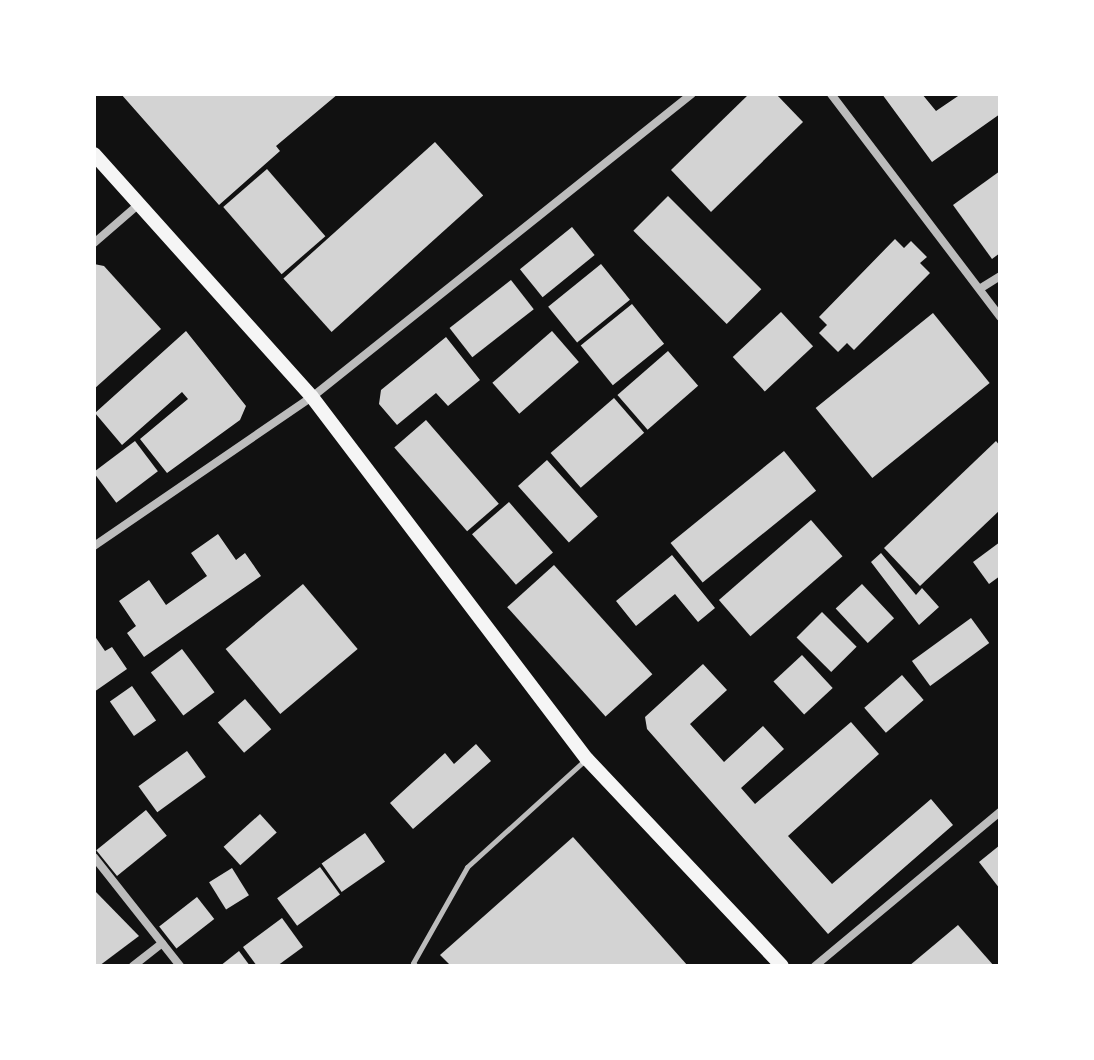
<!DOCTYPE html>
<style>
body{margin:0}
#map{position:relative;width:1094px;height:1060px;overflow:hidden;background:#111;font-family:Ubuntu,sans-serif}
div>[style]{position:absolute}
.building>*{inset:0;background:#d3d3d3;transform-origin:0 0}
.service>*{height:5px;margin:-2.5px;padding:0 2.5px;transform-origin:2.5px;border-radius:2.5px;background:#bcbcbc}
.minor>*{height:8px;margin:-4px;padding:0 4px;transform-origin:4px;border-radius:4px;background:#bcbcbc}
.secondary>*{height:14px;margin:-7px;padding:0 7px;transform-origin:7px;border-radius:7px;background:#f5f5f5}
span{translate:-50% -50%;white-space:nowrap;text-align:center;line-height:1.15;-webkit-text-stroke:8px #fff;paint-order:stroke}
.frame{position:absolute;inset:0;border:96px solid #fff;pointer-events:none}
</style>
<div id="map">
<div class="building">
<i style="clip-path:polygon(121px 94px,338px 94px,276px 146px,280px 151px,219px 205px)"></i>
<i style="clip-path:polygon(749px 94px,776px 94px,803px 122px,711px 212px,671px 170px)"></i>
<i style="clip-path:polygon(882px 94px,922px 94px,936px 111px,961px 94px,1000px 94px,1000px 114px,932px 162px)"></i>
<i style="left:435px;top:142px;width:72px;height:204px;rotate:48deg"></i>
<i style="left:267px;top:169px;width:89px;height:58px;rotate:49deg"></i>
<i style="clip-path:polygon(1000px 171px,1000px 253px,992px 259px,953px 205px)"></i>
<i style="left:668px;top:196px;width:132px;height:49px;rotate:45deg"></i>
<i style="left:572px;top:227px;width:36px;height:67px;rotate:51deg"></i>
<i style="clip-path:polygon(895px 239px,904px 248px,911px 241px,927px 257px,920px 263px,930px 273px,854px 350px,847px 343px,838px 352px,819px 333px,827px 325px,819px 317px)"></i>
<i style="clip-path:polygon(94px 264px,104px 266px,161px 329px,94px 389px)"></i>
<i style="left:601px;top:264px;width:46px;height:68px;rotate:51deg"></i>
<i style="left:511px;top:280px;width:37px;height:78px;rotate:52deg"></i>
<i style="left:632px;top:304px;width:51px;height:66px;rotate:51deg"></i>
<i style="left:781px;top:312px;width:47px;height:66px;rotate:47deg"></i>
<i style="left:933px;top:313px;width:90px;height:151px;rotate:51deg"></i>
<i style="clip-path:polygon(186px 331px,246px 406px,240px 420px,167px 473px,140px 439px,188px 399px,182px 392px,122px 445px,95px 413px)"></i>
<i style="left:552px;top:331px;width:41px;height:79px;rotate:49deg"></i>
<i style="clip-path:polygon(446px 337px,480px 380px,448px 406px,436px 393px,397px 425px,379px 404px,381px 390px)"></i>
<i style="left:668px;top:351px;width:46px;height:67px;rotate:49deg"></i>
<i style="left:614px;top:398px;width:46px;height:84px;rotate:49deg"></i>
<i style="left:426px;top:420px;width:111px;height:42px;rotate:49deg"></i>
<i style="left:135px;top:441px;width:38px;height:52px;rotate:53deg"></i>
<i style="clip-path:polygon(996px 441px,1000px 446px,1000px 510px,920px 586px,884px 548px)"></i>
<i style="left:784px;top:451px;width:51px;height:146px;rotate:51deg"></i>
<i style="left:547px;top:460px;width:76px;height:39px;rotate:48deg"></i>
<i style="left:509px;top:502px;width:67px;height:49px;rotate:49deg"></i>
<i style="left:811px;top:520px;width:48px;height:122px;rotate:49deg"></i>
<i style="clip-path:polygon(218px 534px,236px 560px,245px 553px,261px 576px,144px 657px,127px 633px,136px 626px,119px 601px,149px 580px,166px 605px,207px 576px,191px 553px)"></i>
<i style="clip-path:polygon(1000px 542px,1000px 576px,989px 584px,973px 562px)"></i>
<i style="clip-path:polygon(881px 553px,916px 595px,922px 588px,939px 607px,919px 625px,871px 562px)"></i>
<i style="clip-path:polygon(672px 555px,715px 608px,698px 622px,675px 594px,636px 626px,616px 601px)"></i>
<i style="left:554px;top:565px;width:147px;height:63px;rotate:48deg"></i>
<i style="left:303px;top:584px;width:85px;height:101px;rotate:50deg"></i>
<i style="left:862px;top:584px;width:47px;height:36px;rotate:47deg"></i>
<i style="left:822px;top:612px;width:49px;height:36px;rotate:45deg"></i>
<i style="left:971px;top:618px;width:31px;height:73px;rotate:54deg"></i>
<i style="clip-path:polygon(94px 635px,105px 651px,112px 647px,127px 669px,94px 692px)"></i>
<i style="left:182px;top:649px;width:54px;height:39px;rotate:53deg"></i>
<i style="left:802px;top:655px;width:45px;height:39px;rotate:47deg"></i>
<i style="clip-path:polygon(703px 664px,727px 690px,690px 724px,724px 762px,763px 726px,784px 749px,741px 788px,755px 804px,851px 722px,879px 754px,788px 836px,832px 884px,931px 799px,953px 825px,828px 934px,647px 729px,645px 717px)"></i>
<i style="left:902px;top:675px;width:33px;height:50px;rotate:49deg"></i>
<i style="left:132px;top:686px;width:42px;height:27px;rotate:55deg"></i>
<i style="left:245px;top:699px;width:40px;height:36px;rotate:49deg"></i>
<i style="clip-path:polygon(476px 744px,491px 761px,413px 829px,390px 803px,445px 753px,454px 764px)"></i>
<i style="left:187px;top:751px;width:32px;height:60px;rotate:54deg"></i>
<i style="left:146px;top:810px;width:33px;height:64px;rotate:51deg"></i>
<i style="left:260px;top:814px;width:25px;height:49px;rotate:48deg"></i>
<i style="left:365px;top:833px;width:35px;height:53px;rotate:55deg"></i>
<i style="clip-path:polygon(573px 837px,688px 966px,451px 966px,440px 955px)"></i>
<i style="clip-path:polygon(1000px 845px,1000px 889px,979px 862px)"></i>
<i style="left:320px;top:867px;width:34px;height:53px;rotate:54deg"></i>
<i style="left:232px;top:868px;width:32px;height:27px;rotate:58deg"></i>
<i style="clip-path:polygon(94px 890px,139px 936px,99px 966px,94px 966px)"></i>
<i style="left:197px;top:897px;width:28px;height:48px;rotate:52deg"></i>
<i style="clip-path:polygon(282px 918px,303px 947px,277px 966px,257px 966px,243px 947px)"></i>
<i style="clip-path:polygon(958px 925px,994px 966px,909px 966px)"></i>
<i style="clip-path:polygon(239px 951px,250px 966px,220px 966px)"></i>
</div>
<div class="service">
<i style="left:416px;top:966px;width:4px;rotate:-135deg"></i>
<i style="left:413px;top:963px;width:110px;rotate:-60.6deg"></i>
<i style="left:467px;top:867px;width:161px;rotate:-42.2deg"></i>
</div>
<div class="minor">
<i style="left:831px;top:94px;width:280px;rotate:52.8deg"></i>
<i style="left:94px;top:243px;width:60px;rotate:-40.9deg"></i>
<i style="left:981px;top:288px;width:22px;rotate:-32deg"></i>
<i style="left:94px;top:546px;width:264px;rotate:-34.4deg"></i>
<i style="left:312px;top:397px;width:486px;rotate:-38.6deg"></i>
<i style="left:94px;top:857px;width:139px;rotate:51.7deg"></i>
<i style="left:133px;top:966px;width:37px;rotate:-38deg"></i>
<i style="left:815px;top:966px;width:241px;rotate:-39.8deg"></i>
</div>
<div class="secondary">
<i style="left:94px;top:154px;width:326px;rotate:48.1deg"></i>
<i style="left:312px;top:397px;width:455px;rotate:52.8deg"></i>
<i style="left:587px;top:759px;width:284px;rotate:46.7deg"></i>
</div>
<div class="frame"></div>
</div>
